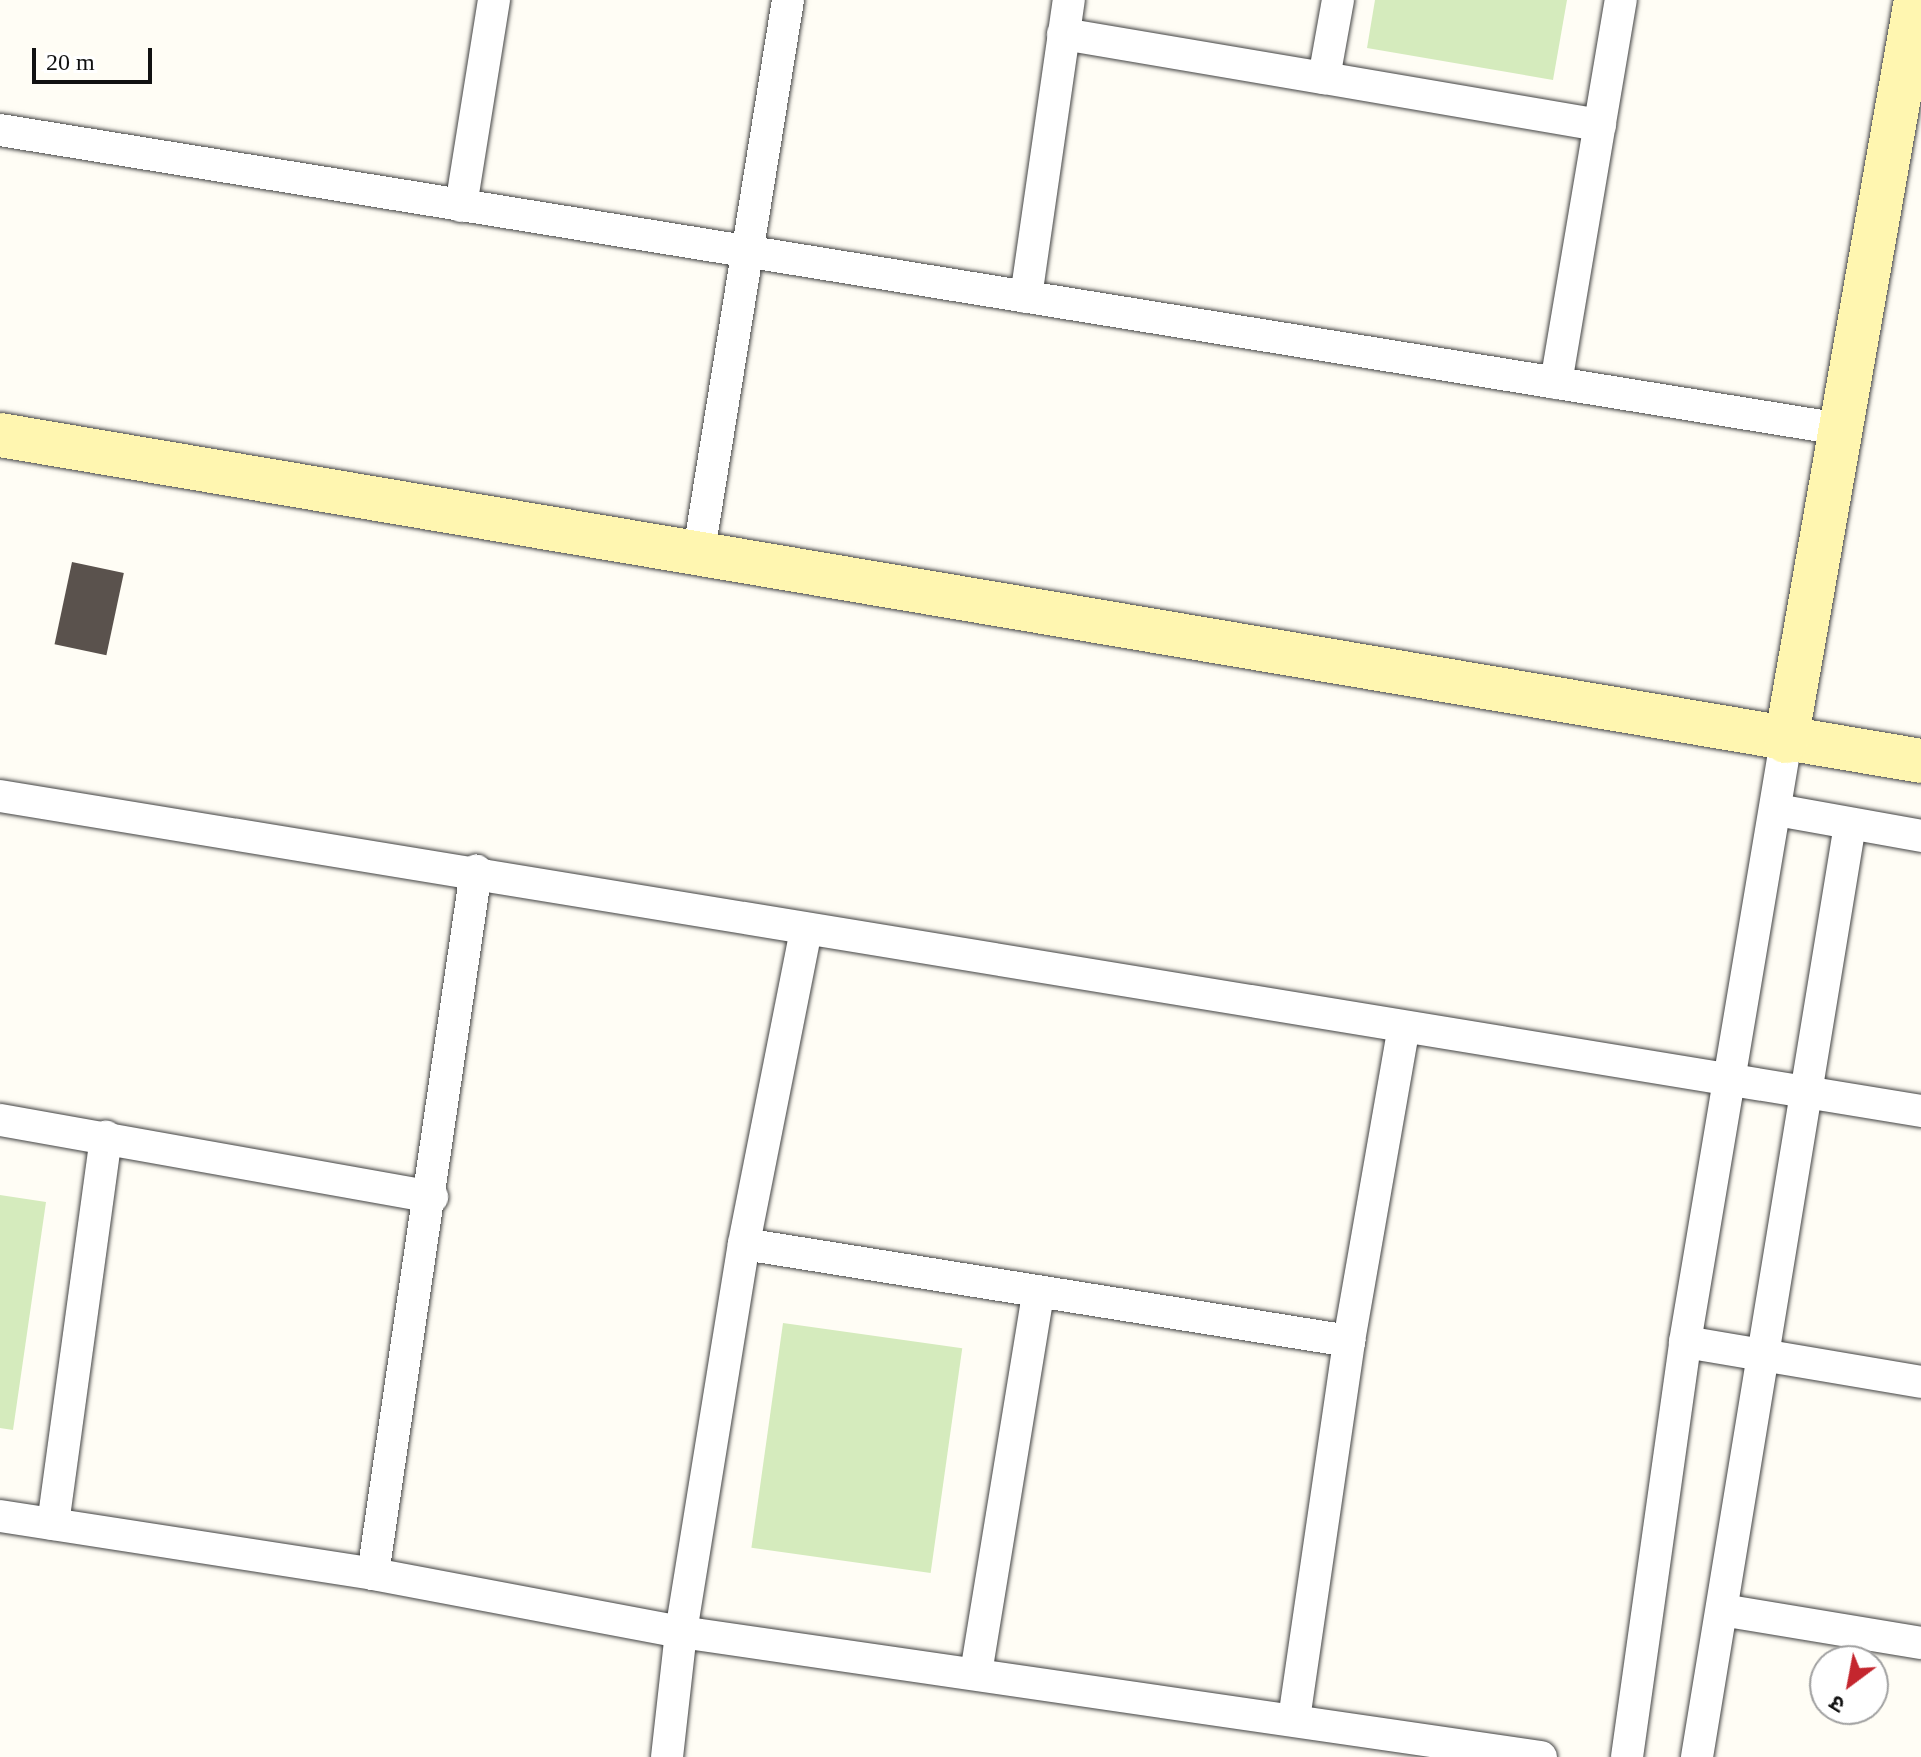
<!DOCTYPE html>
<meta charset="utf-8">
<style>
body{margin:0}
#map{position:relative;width:1921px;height:1757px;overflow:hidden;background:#fffdf5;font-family:"Times New Roman","Noto Sans Devanagari",serif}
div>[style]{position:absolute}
.green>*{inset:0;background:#d5ebbd;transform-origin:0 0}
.building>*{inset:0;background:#5a524d;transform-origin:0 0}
.roads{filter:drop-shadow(0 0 2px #444) drop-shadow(0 0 2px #444)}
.street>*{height:32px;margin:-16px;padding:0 16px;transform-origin:16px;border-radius:16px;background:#fff}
.secondary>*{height:44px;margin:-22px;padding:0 22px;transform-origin:22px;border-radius:22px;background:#fff6b0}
span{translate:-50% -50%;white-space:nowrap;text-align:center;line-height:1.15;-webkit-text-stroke:8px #fff;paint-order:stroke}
.north{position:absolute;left:1809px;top:1645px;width:80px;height:80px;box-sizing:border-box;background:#fff;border:2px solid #a0a0a0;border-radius:50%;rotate:212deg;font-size:22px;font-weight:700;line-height:32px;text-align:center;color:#111}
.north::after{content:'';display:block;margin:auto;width:28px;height:36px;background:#c4262e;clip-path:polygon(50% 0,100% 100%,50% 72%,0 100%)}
.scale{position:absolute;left:32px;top:48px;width:120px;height:36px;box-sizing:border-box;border:4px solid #111;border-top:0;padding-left:10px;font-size:24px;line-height:28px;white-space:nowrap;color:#111;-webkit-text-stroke:6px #fff;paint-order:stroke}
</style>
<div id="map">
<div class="green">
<i style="clip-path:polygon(1375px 0,1567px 0,1553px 80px,1367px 48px)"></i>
<i style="clip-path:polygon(0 1195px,46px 1202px,13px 1430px,0 1428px)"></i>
<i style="left:783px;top:1323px;width:181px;height:227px;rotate:8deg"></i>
</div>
<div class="building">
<i style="left:72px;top:562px;width:53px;height:84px;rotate:12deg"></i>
</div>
<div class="roads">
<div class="street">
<i style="left:1338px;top:0;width:79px;rotate:100.2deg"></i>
<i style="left:1324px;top:78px;width:280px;rotate:9.7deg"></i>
<i style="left:1063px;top:34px;width:265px;rotate:9.6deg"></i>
<i style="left:0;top:130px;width:1864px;rotate:9.23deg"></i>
<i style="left:461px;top:206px;width:209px;rotate:-80.9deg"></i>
<i style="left:1026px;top:297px;width:300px;rotate:-81.8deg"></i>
<i style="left:1556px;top:383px;width:388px;rotate:-80.4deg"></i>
<i style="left:698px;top:557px;width:564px;rotate:-80.82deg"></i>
<i style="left:0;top:796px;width:1947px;rotate:9.31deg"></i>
<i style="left:1777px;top:810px;width:146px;rotate:10.2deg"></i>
<i style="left:806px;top:930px;width:320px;rotate:101.2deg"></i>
<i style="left:744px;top:1244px;width:613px;rotate:9.11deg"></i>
<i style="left:0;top:1120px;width:439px;rotate:10.1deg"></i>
<i style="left:1685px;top:1342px;width:239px;rotate:9.6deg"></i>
<i style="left:0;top:1516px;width:377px;rotate:8.8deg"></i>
<i style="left:373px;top:1574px;width:313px;rotate:10.7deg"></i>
<i style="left:681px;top:1632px;width:869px;rotate:8.27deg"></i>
<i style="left:53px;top:1524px;width:391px;rotate:-82.2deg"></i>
<i style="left:373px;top:1574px;width:711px;rotate:-81.66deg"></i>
<i style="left:1722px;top:1610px;width:202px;rotate:9.4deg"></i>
<i style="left:976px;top:1673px;width:383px;rotate:-80.7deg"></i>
<i style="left:1294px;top:1719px;width:382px;rotate:-81.7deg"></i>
<i style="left:1349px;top:1341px;width:316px;rotate:-80.1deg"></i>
<i style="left:667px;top:1757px;width:126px;rotate:-83.6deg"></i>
<i style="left:681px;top:1632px;width:393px;rotate:-80.8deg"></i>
<i style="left:1627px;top:1757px;width:419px;rotate:-82deg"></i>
<i style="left:1685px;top:1342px;width:609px;rotate:-80.46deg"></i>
<i style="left:1697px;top:1757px;width:944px;rotate:-80.68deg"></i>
</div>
<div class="secondary">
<i style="left:0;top:435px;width:1948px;rotate:9.63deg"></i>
<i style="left:1786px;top:741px;width:752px;rotate:-80.05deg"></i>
</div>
</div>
<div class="north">उ</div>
<div class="scale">20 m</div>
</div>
